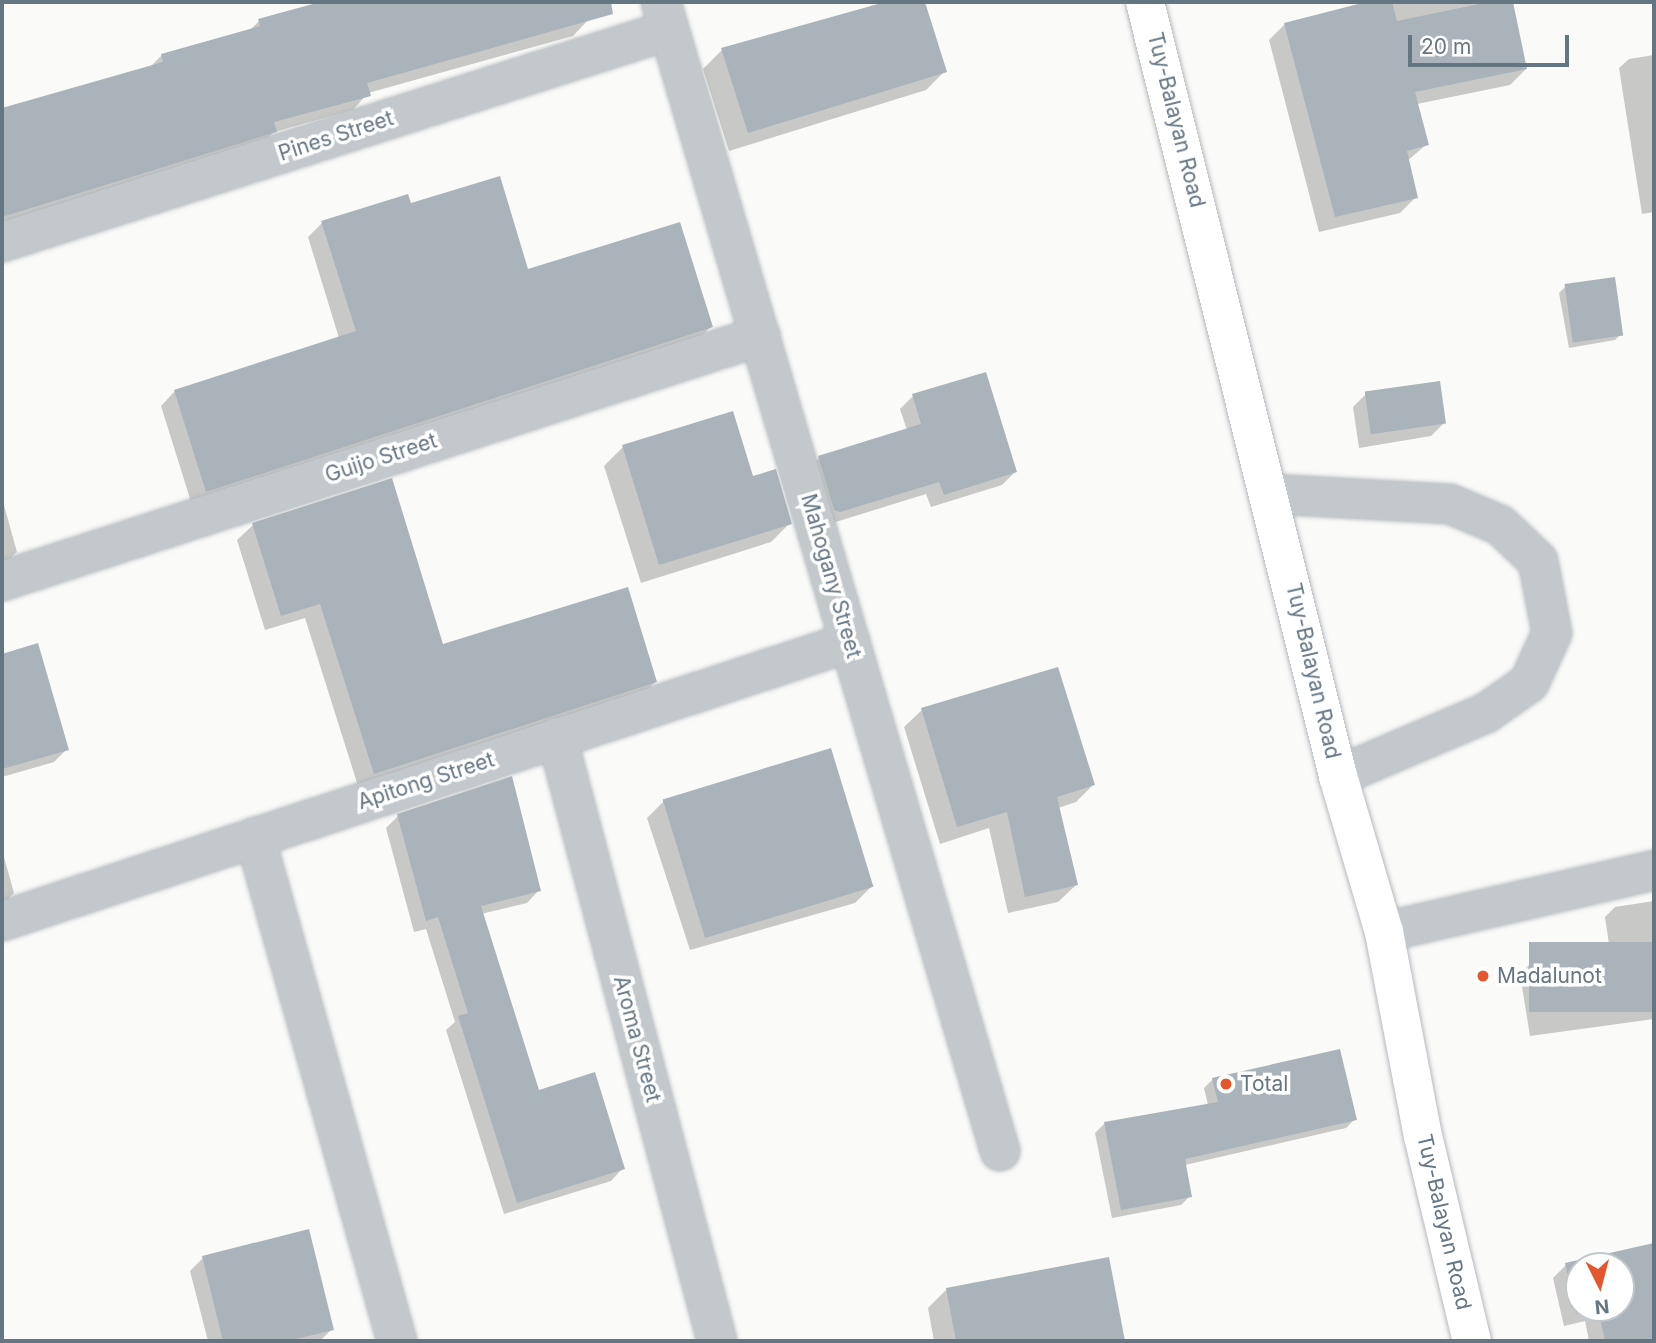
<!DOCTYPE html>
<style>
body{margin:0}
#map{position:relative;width:1656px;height:1343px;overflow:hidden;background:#fafaf8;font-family:Inter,sans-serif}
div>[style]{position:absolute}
.shadow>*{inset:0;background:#0003}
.building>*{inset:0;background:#aab3b9;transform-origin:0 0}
.roads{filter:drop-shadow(0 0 2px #b5babe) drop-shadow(0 0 2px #b5babe)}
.minor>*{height:38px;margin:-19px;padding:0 19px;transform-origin:19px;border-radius:19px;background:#c3c8cc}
.major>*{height:38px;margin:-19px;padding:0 19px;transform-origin:19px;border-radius:19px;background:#fff}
.dots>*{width:19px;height:19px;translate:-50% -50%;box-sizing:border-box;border:4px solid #fff;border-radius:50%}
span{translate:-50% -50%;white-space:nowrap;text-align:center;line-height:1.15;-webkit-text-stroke:7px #fff;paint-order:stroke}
.street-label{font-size:21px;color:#657683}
.poi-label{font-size:21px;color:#657683}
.left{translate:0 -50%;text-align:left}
.frame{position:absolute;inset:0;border:4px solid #657683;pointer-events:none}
.north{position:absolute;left:1565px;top:1252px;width:70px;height:70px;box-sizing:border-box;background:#fff;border:2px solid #c1c8cd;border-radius:50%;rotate:174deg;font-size:19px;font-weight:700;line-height:28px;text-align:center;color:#657683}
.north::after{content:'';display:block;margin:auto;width:24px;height:32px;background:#e4572e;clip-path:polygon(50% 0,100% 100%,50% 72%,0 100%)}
.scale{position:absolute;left:1408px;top:35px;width:161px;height:32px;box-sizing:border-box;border:4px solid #657683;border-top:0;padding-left:9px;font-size:21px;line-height:24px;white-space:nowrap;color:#657683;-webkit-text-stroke:5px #fff;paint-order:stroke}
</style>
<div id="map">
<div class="shadow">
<i style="clip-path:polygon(326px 2px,583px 2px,588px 20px,573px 36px,368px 93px,353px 110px,274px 132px,260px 146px,2px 226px,2px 110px,149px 68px,162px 55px,249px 31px,259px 21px)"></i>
<i style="clip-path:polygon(891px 2px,923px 2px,945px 71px,926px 90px,729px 151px,703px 69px,722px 50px)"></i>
<i style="clip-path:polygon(1373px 2px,1511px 2px,1526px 69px,1510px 85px,1417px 104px,1427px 144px,1407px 161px,1416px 197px,1400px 213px,1319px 232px,1269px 40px,1285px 24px)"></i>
<i style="clip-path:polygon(1654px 55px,1654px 212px,1642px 214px,1619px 68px,1629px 59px)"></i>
<i style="clip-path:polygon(410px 205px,527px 271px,711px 327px,696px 341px,192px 505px,161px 406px,175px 391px,339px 338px,308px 237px,322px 223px)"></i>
<i style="clip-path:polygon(1566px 286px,1621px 334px,1615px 340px,1569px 348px,1559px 293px)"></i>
<i style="clip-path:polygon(1366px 394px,1444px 423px,1431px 436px,1359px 448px,1353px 407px)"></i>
<i style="clip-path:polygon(913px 396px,1015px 472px,1002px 485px,931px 507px,926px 494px,826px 525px,806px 471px,819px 458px,907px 430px,900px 409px)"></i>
<i style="clip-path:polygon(623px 447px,752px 478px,790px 523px,771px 542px,641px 583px,604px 466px)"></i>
<i style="clip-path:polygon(2px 498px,17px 552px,2px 566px)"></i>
<i style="clip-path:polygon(253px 525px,442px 647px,655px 682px,640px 698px,359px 789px,305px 618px,265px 630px,237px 540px)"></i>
<i style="clip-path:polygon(37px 645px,67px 749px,54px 762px,2px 777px,2px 655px)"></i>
<i style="clip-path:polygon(922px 710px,1093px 785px,1076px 802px,1058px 808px,1076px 885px,1058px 902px,1008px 913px,989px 828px,940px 844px,904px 727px)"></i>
<i style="clip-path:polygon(664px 801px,872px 886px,855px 903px,690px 950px,647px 818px)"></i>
<i style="clip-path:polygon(398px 816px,539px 890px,527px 903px,481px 914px,538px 1092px,623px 1168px,611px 1181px,504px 1214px,446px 1030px,455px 1022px,426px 929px,414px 932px,386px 828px)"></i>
<i style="clip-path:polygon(2px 850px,14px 893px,2px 905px)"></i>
<i style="clip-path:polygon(1654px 901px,1654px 1019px,1530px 1036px,1520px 974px,1531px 963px,1610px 951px,1605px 917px,1615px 907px)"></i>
<i style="clip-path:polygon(1213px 1079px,1355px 1119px,1346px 1128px,1185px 1165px,1190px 1196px,1181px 1205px,1112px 1218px,1095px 1133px,1104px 1124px,1208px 1105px,1204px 1088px)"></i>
<i style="clip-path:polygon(evenodd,1654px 1245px,1654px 1341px,1589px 1341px,1585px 1321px,1564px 1326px,1553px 1278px,1566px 1265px,1654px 1245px,1579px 1266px,1621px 1266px,1621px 1308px,1579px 1308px,1579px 1266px)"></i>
<i style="clip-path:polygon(203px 1258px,332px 1329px,320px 1341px,208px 1341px,190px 1271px)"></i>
<i style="clip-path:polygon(1108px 1259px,1123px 1341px,934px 1341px,928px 1308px,947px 1289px)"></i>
</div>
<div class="building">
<i style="clip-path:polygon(320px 2px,611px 2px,613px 14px,367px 83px,371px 96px,274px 122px,277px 132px,2px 217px,2px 108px,163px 62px,161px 54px,260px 26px,258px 19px)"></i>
<i style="clip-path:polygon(885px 2px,925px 2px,947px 72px,748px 133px,721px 48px)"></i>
<i style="clip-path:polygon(1366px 2px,1392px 2px,1397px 21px,1489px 2px,1513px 2px,1527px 69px,1415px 92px,1429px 145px,1407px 151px,1418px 198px,1335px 217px,1284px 23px)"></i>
<i style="clip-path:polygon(500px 176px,528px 269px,680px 222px,713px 327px,206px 492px,174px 390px,356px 331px,321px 221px,408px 194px,411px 203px)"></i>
<i style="left:1615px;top:277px;width:59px;height:51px;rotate:82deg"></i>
<i style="clip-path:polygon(986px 372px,1017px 472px,944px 495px,939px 482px,840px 512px,834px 510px,818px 456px,921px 424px,912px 394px)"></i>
<i style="left:1440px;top:381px;width:43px;height:76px;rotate:82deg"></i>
<i style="clip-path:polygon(733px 411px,753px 476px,776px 469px,792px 524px,659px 565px,622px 445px)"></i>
<i style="clip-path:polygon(392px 478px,443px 644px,628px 587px,657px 682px,374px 774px,320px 604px,281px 616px,252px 523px)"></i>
<i style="clip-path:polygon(38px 643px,69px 750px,2px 769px,2px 654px)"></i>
<i style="clip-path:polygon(1058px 667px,1095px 785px,1057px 797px,1078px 885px,1025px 897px,1007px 812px,957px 827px,921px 708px)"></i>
<i style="left:831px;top:748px;width:145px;height:176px;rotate:73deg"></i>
<i style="clip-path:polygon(512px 776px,541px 891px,481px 906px,539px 1090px,595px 1072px,625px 1169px,517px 1203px,458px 1016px,468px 1013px,438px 917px,426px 921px,397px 814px)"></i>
<i style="left:1654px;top:942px;width:70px;height:125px;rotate:90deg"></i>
<i style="clip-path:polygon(1340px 1049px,1357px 1120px,1185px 1159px,1192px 1197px,1121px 1210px,1104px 1122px,1218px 1102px,1212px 1078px)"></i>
<i style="clip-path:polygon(309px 1229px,334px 1330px,287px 1341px,223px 1341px,202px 1256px)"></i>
<i style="clip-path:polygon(evenodd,1654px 1243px,1654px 1341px,1605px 1341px,1598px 1309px,1576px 1314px,1565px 1263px,1654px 1243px,1579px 1266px,1621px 1266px,1621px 1308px,1579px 1308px,1579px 1266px)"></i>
<i style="clip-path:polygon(1109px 1257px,1125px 1341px,956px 1341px,946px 1288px)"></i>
</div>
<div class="roads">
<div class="minor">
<i style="left:661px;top:2px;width:1198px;rotate:73.56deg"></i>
<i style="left:2px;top:242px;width:700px;rotate:-17.63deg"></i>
<i style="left:1271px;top:494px;width:179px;rotate:3.2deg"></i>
<i style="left:1450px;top:504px;width:54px;rotate:22.8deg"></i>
<i style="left:1500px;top:525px;width:52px;rotate:43.5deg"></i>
<i style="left:1538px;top:561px;width:73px;rotate:79deg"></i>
<i style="left:1552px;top:633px;width:55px;rotate:114.7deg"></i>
<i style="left:1529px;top:683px;width:52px;rotate:145.1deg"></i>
<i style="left:1486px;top:713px;width:161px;rotate:156.9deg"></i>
<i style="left:2px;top:581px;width:797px;rotate:-17.91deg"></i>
<i style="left:557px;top:737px;width:625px;rotate:75.16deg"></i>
<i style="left:255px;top:837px;width:524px;rotate:74.27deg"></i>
<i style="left:2px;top:921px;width:893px;rotate:-18.21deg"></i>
<i style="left:1384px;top:932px;width:277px;rotate:-12.9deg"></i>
</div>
<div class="major">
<i style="left:1145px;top:2px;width:798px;rotate:76deg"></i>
<i style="left:1338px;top:776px;width:163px;rotate:73.6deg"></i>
<i style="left:1384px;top:932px;width:208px;rotate:79.2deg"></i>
<i style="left:1423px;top:1136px;width:211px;rotate:76.6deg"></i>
</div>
</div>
<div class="dots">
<i style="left:1483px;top:976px;background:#e4572e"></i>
<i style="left:1226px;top:1084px;background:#e4572e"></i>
</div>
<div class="street-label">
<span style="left:1176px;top:120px;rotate:76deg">Tuy-Balayan Road</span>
<span style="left:336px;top:136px;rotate:-18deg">Pines Street</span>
<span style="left:381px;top:458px;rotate:-18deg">Guijo Street</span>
<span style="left:831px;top:576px;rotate:74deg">Mahogany Street</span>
<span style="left:1313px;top:671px;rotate:77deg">Tuy-Balayan Road</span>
<span style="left:426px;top:781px;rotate:-18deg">Apitong Street</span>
<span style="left:637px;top:1039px;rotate:75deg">Aroma Street</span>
<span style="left:1444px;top:1222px;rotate:77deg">Tuy-Balayan Road</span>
</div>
<div class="poi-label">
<span class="left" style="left:1497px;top:976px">Madalunot</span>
<span class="left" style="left:1240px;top:1084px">Total</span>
</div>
<div class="frame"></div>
<div class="north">N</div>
<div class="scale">20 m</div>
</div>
